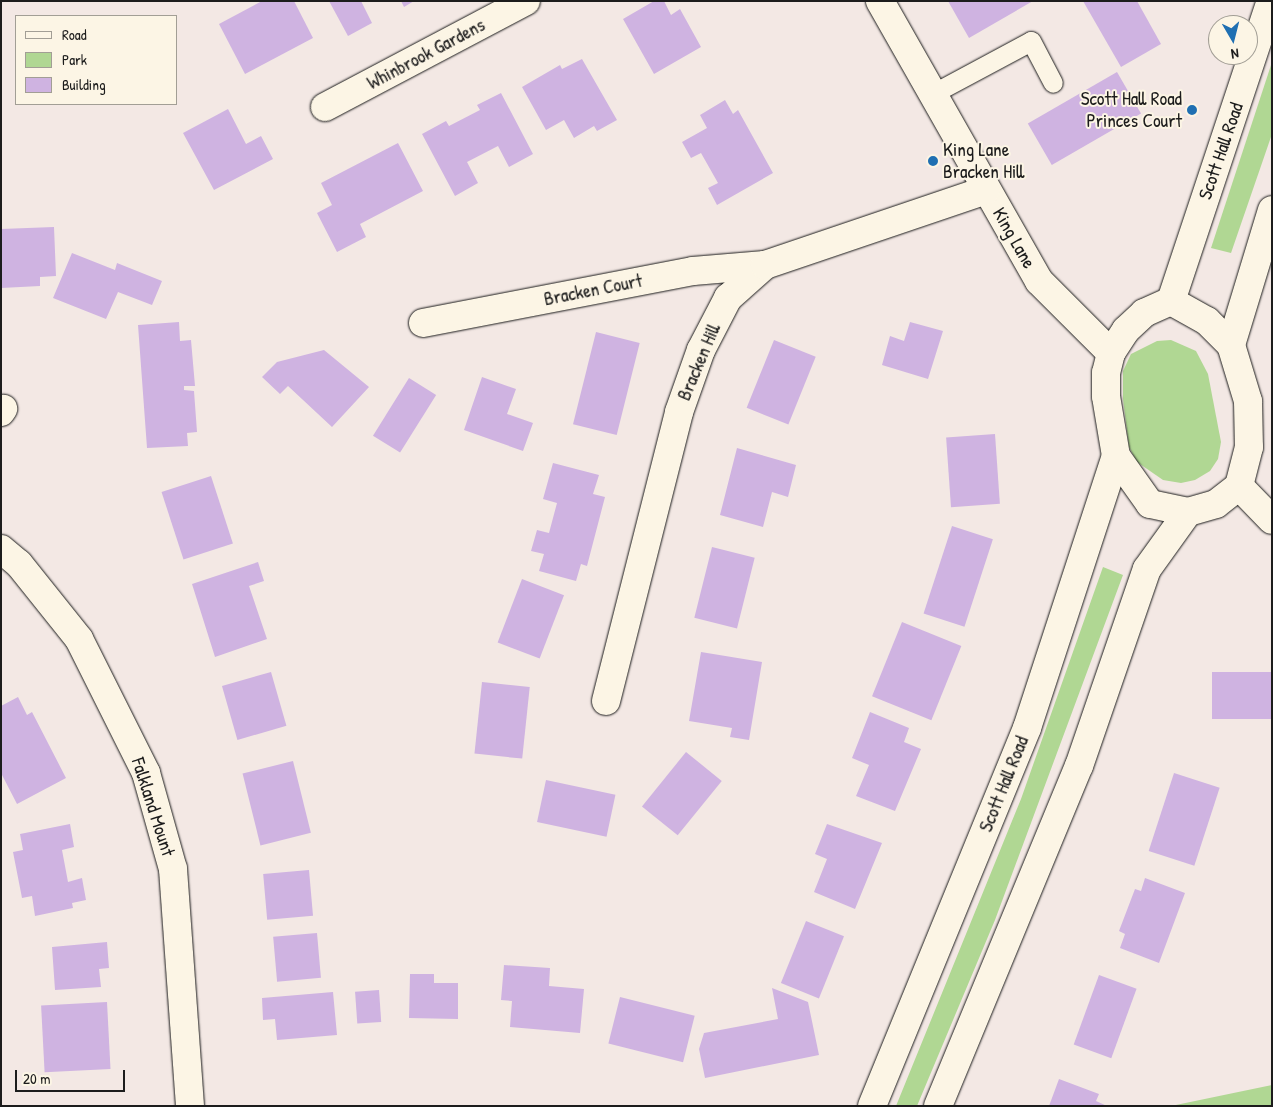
<!DOCTYPE html>
<style>
body{margin:0}
#map{position:relative;width:1273px;height:1107px;overflow:hidden;background:#f3e8e4;font-family:"Patrick Hand",sans-serif}
div>[style]{position:absolute}
.green>*{inset:0;background:#b0d793}
.building>*{inset:0;background:#cfb3e1;transform-origin:0 0}
.roads{filter:drop-shadow(0 0 1px #1c1c1c) drop-shadow(0 0 1px #1c1c1c)}
.lane>*{height:19px;margin:-9.5px;padding:0 9.5px;transform-origin:9.5px;border-radius:9.5px;background:#fcf5e5}
.street>*{height:28px;margin:-14px;padding:0 14px;transform-origin:14px;border-radius:14px;background:#fcf5e5}
.secondary>*{height:28px;margin:-14px;padding:0 14px;transform-origin:14px;border-radius:14px;background:#fcf5e5}
.highway>*{height:28px;margin:-14px;padding:0 14px;transform-origin:14px;border-radius:14px;background:#fcf5e5}
.dots>*{width:14px;height:14px;translate:-50% -50%;box-sizing:border-box;border:2px solid #fcf5e5;border-radius:50%}
span{translate:-50% -50%;white-space:nowrap;text-align:center;line-height:1.15;-webkit-text-stroke:4px #fcf5e5;paint-order:stroke}
.street-label{font-size:19px;color:#1c1c1c}
.poi-label{font-size:19px;color:#1c1c1c}
.right{translate:-100% -50%;text-align:right}
.left{translate:0 -50%;text-align:left}
.frame{position:absolute;inset:0;border:2px solid #1c1c1c;pointer-events:none}
.legend{position:absolute;left:15px;top:15px;width:162px;height:90px;box-sizing:border-box;background:#fcf5e5;border:1px solid #a29e95;margin:0;padding:6px 9px;list-style:none;font-size:15px;color:#1c1c1c}
.legend li{display:flex;align-items:center;gap:10px;height:25px}
.legend b{width:25px;border:1px solid #a29e95}
.north{position:absolute;left:1208px;top:15px;width:50px;height:50px;box-sizing:border-box;background:#fcf5e5;border:1px solid #a29e95;border-radius:50%;rotate:172deg;font-size:14px;font-weight:700;line-height:20px;text-align:center;color:#1c1c1c}
.north::after{content:'';display:block;margin:auto;width:18px;height:22px;background:#1f6fb2;clip-path:polygon(50% 0,100% 100%,50% 72%,0 100%)}
.scale{position:absolute;left:15px;top:1070px;width:110px;height:22px;box-sizing:border-box;border:2px solid #1c1c1c;border-top:0;padding-left:6px;font-size:15px;line-height:18px;white-space:nowrap;color:#1c1c1c;-webkit-text-stroke:4px #fcf5e5;paint-order:stroke}
</style>
<div id="map">
<div class="green">
<i style="clip-path:polygon(1272px 62px,1272px 134px,1231px 253px,1211px 248px)"></i>
<i style="clip-path:polygon(1171px 340px,1196px 351px,1208px 374px,1221px 442px,1218px 459px,1210px 471px,1195px 480px,1181px 483px,1163px 480px,1137px 462px,1129px 447px,1123px 399px,1123px 371px,1131px 354px,1157px 341px)"></i>
<i style="clip-path:polygon(1103px 567px,1123px 575px,995px 920px,917px 1106px,896px 1106px,1021px 799px)"></i>
<i style="clip-path:polygon(1272px 1085px,1272px 1106px,1171px 1106px)"></i>
</div>
<div class="building">
<i style="clip-path:polygon(262px 1px,294px 1px,313px 38px,245px 74px,219px 24px)"></i>
<i style="clip-path:polygon(329px 1px,361px 1px,372px 23px,348px 36px)"></i>
<i style="clip-path:polygon(401px 1px,414px 1px,404px 7px)"></i>
<i style="clip-path:polygon(654px 1px,664px 1px,671px 15px,680px 9px,701px 47px,654px 74px,623px 19px)"></i>
<i style="clip-path:polygon(948px 1px,1033px 1px,969px 38px)"></i>
<i style="clip-path:polygon(1083px 1px,1137px 1px,1161px 44px,1121px 67px)"></i>
<i style="clip-path:polygon(582px 59px,617px 120px,597px 131px,594px 126px,574px 138px,564px 120px,546px 130px,522px 87px,560px 65px,562px 69px)"></i>
<i style="left:1117px;top:72px;width:48px;height:103px;rotate:60deg"></i>
<i style="clip-path:polygon(501px 93px,533px 154px,509px 167px,498px 146px,467px 162px,478px 183px,455px 196px,422px 134px,446px 121px,449px 126px,480px 110px,477px 105px)"></i>
<i style="clip-path:polygon(725px 100px,733px 114px,738px 110px,773px 173px,717px 205px,708px 188px,718px 183px,701px 153px,691px 158px,682px 142px,707px 128px,700px 115px)"></i>
<i style="clip-path:polygon(228px 109px,246px 144px,261px 136px,273px 159px,214px 190px,183px 133px)"></i>
<i style="clip-path:polygon(398px 143px,423px 191px,360px 224px,366px 237px,337px 252px,317px 213px,332px 205px,321px 183px)"></i>
<i style="clip-path:polygon(54px 227px,56px 276px,40px 277px,40px 286px,1px 288px,1px 229px)"></i>
<i style="clip-path:polygon(72px 253px,115px 270px,117px 263px,162px 281px,152px 305px,118px 292px,106px 319px,53px 298px)"></i>
<i style="clip-path:polygon(179px 322px,180px 341px,191px 340px,195px 386px,184px 386px,184px 390px,194px 391px,197px 432px,187px 433px,188px 446px,147px 448px,138px 325px)"></i>
<i style="clip-path:polygon(910px 322px,943px 331px,928px 379px,882px 365px,890px 336px,904px 341px)"></i>
<i style="left:596px;top:332px;width:45px;height:95px;rotate:14deg"></i>
<i style="left:774px;top:340px;width:45px;height:73px;rotate:22deg"></i>
<i style="clip-path:polygon(324px 350px,369px 387px,332px 427px,288px 386px,280px 394px,262px 377px,277px 362px)"></i>
<i style="clip-path:polygon(482px 377px,516px 389px,507px 414px,533px 423px,523px 451px,464px 430px)"></i>
<i style="left:409px;top:378px;width:32px;height:68px;rotate:32deg"></i>
<i style="left:995px;top:434px;width:70px;height:49px;rotate:86deg"></i>
<i style="clip-path:polygon(737px 448px,796px 465px,788px 497px,772px 492px,763px 527px,720px 515px)"></i>
<i style="clip-path:polygon(553px 463px,599px 475px,593px 494px,605px 497px,587px 566px,581px 564px,576px 581px,539px 571px,544px 554px,531px 551px,537px 530px,549px 533px,557px 503px,543px 499px)"></i>
<i style="left:211px;top:476px;width:71px;height:52px;rotate:72deg"></i>
<i style="left:952px;top:526px;width:43px;height:92px;rotate:18deg"></i>
<i style="left:712px;top:547px;width:44px;height:73px;rotate:14deg"></i>
<i style="clip-path:polygon(258px 562px,264px 581px,249px 586px,267px 639px,215px 657px,192px 584px)"></i>
<i style="left:522px;top:579px;width:45px;height:68px;rotate:21deg"></i>
<i style="left:902px;top:622px;width:64px;height:80px;rotate:22deg"></i>
<i style="clip-path:polygon(701px 652px,762px 662px,749px 740px,730px 737px,732px 728px,689px 721px)"></i>
<i style="left:271px;top:672px;width:56px;height:51px;rotate:74deg"></i>
<i style="left:1272px;top:672px;width:47px;height:60px;rotate:90deg"></i>
<i style="left:482px;top:682px;width:48px;height:72px;rotate:6deg"></i>
<i style="clip-path:polygon(18px 697px,27px 715px,32px 712px,66px 778px,17px 804px,1px 773px,1px 706px)"></i>
<i style="clip-path:polygon(870px 712px,909px 728px,904px 742px,921px 749px,895px 811px,856px 796px,869px 765px,852px 758px)"></i>
<i style="left:686px;top:752px;width:46px;height:70px;rotate:39deg"></i>
<i style="left:293px;top:761px;width:74px;height:52px;rotate:76deg"></i>
<i style="left:1174px;top:773px;width:48px;height:82px;rotate:18deg"></i>
<i style="left:546px;top:780px;width:71px;height:43px;rotate:12deg"></i>
<i style="clip-path:polygon(70px 824px,74px 847px,62px 850px,68px 882px,82px 878px,86px 900px,72px 903px,73px 908px,35px 916px,32px 896px,22px 898px,13px 852px,23px 850px,20px 834px)"></i>
<i style="clip-path:polygon(827px 824px,882px 843px,855px 909px,814px 892px,827px 859px,815px 854px)"></i>
<i style="left:309px;top:870px;width:46px;height:46px;rotate:85deg"></i>
<i style="clip-path:polygon(1145px 878px,1185px 893px,1159px 963px,1120px 948px,1125px 934px,1119px 931px,1135px 889px,1141px 891px)"></i>
<i style="left:806px;top:921px;width:41px;height:67px;rotate:22deg"></i>
<i style="left:317px;top:933px;width:45px;height:44px;rotate:85deg"></i>
<i style="clip-path:polygon(107px 942px,109px 968px,99px 969px,101px 987px,55px 990px,52px 947px)"></i>
<i style="clip-path:polygon(504px 965px,550px 968px,549px 986px,584px 989px,580px 1033px,510px 1027px,512px 1001px,501px 1000px)"></i>
<i style="clip-path:polygon(410px 974px,434px 974px,434px 983px,458px 983px,458px 1019px,409px 1018px)"></i>
<i style="left:1099px;top:975px;width:40px;height:74px;rotate:20deg"></i>
<i style="clip-path:polygon(772px 988px,808px 1002px,819px 1055px,705px 1078px,699px 1049px,704px 1033px,778px 1019px)"></i>
<i style="left:379px;top:990px;width:32px;height:24px;rotate:86deg"></i>
<i style="clip-path:polygon(333px 992px,337px 1035px,277px 1040px,275px 1019px,263px 1020px,262px 998px)"></i>
<i style="left:620px;top:997px;width:77px;height:48px;rotate:14deg"></i>
<i style="left:107px;top:1002px;width:67px;height:66px;rotate:87deg"></i>
<i style="clip-path:polygon(1059px 1079px,1099px 1094px,1096px 1101px,1107px 1106px,1049px 1106px)"></i>
</div>
<div class="roads">
<div class="lane">
<i style="left:932px;top:94px;width:112px;rotate:-28.2deg"></i>
<i style="left:1031px;top:41px;width:47px;rotate:62.4deg"></i>
</div>
<div class="street">
<i style="left:880px;top:1px;width:322px;rotate:60.4deg"></i>
<i style="left:1039px;top:281px;width:102px;rotate:45deg"></i>
<i style="left:325px;top:107px;width:227px;rotate:-27.8deg"></i>
<i style="left:423px;top:323px;width:275px;rotate:-10.9deg"></i>
<i style="left:693px;top:271px;width:72px;rotate:-4.8deg"></i>
<i style="left:1px;top:412px;width:4px;rotate:-56deg"></i>
<i style="left:1px;top:549px;width:23px;rotate:40deg"></i>
<i style="left:19px;top:564px;width:96px;rotate:51.3deg"></i>
<i style="left:79px;top:639px;width:150px;rotate:63.4deg"></i>
<i style="left:146px;top:773px;width:100px;rotate:74.3deg"></i>
<i style="left:173px;top:869px;width:238px;rotate:85.9deg"></i>
<i style="left:606px;top:701px;width:298px;rotate:-75.8deg"></i>
<i style="left:679px;top:412px;width:66px;rotate:-70.5deg"></i>
<i style="left:701px;top:350px;width:59px;rotate:-62.6deg"></i>
<i style="left:728px;top:298px;width:50px;rotate:-41.7deg"></i>
<i style="left:765px;top:265px;width:233px;rotate:-18.7deg"></i>
</div>
<div class="secondary">
<i style="left:1239px;top:486px;width:47px;rotate:45.9deg"></i>
</div>
<div class="highway">
<i style="left:1171px;top:301px;width:41px;rotate:29.1deg"></i>
<i style="left:1207px;top:321px;width:34px;rotate:45deg"></i>
<i style="left:1231px;top:345px;width:59px;rotate:73.1deg"></i>
<i style="left:1248px;top:401px;width:46px;rotate:88.8deg"></i>
<i style="left:1249px;top:447px;width:40px;rotate:104.4deg"></i>
<i style="left:1239px;top:486px;width:29px;rotate:142deg"></i>
<i style="left:1216px;top:504px;width:29px;rotate:164deg"></i>
<i style="left:1188px;top:512px;width:39px;rotate:-168deg"></i>
<i style="left:1150px;top:504px;width:59px;rotate:-125.3deg"></i>
<i style="left:1116px;top:456px;width:61px;rotate:-99.5deg"></i>
<i style="left:1106px;top:396px;width:23px;rotate:-90deg"></i>
<i style="left:1106px;top:373px;width:21px;rotate:-76deg"></i>
<i style="left:1111px;top:353px;width:27px;rotate:-57deg"></i>
<i style="left:1126px;top:330px;width:25px;rotate:-43deg"></i>
<i style="left:1144px;top:313px;width:30px;rotate:-24deg"></i>
<i style="left:1171px;top:301px;width:316px;rotate:-71.6deg"></i>
<i style="left:1231px;top:345px;width:141px;rotate:-73.1deg"></i>
<i style="left:872px;top:1106px;width:409px;rotate:-67.7deg"></i>
<i style="left:1027px;top:728px;width:286px;rotate:-71.9deg"></i>
<i style="left:938px;top:1106px;width:368px;rotate:-67.5deg"></i>
<i style="left:1079px;top:766px;width:208px;rotate:-71deg"></i>
<i style="left:1147px;top:569px;width:70px;rotate:-54.3deg"></i>
</div>
</div>
<div class="dots">
<i style="left:1192px;top:110px;background:#1f6fb2"></i>
<i style="left:933px;top:161px;background:#1f6fb2"></i>
</div>
<div class="street-label">
<span style="left:426px;top:54px;rotate:-28deg">Whinbrook Gardens</span>
<span style="left:1221px;top:151px;rotate:-71deg">Scott Hall Road</span>
<span style="left:1014px;top:238px;rotate:60deg">King Lane</span>
<span style="left:593px;top:290px;rotate:-11deg">Bracken Court</span>
<span style="left:699px;top:362px;rotate:-67deg">Bracken Hill</span>
<span style="left:1004px;top:784px;rotate:-68deg">Scott Hall Road</span>
<span style="left:153px;top:807px;rotate:72deg">Falkland Mount</span>
</div>
<div class="poi-label">
<span class="right" style="left:1182px;top:110px">Scott Hall Road<br>Princes Court</span>
<span class="left" style="left:943px;top:161px">King Lane<br>Bracken Hill</span>
</div>
<div class="frame"></div>
<ul class="legend">
<li><b style="height:6px;background:#fcf5e5"></b>Road</li>
<li><b style="height:14px;background:#b0d793"></b>Park</li>
<li><b style="height:14px;background:#cfb3e1"></b>Building</li>
</ul>
<div class="north">N</div>
<div class="scale">20 m</div>
</div>
